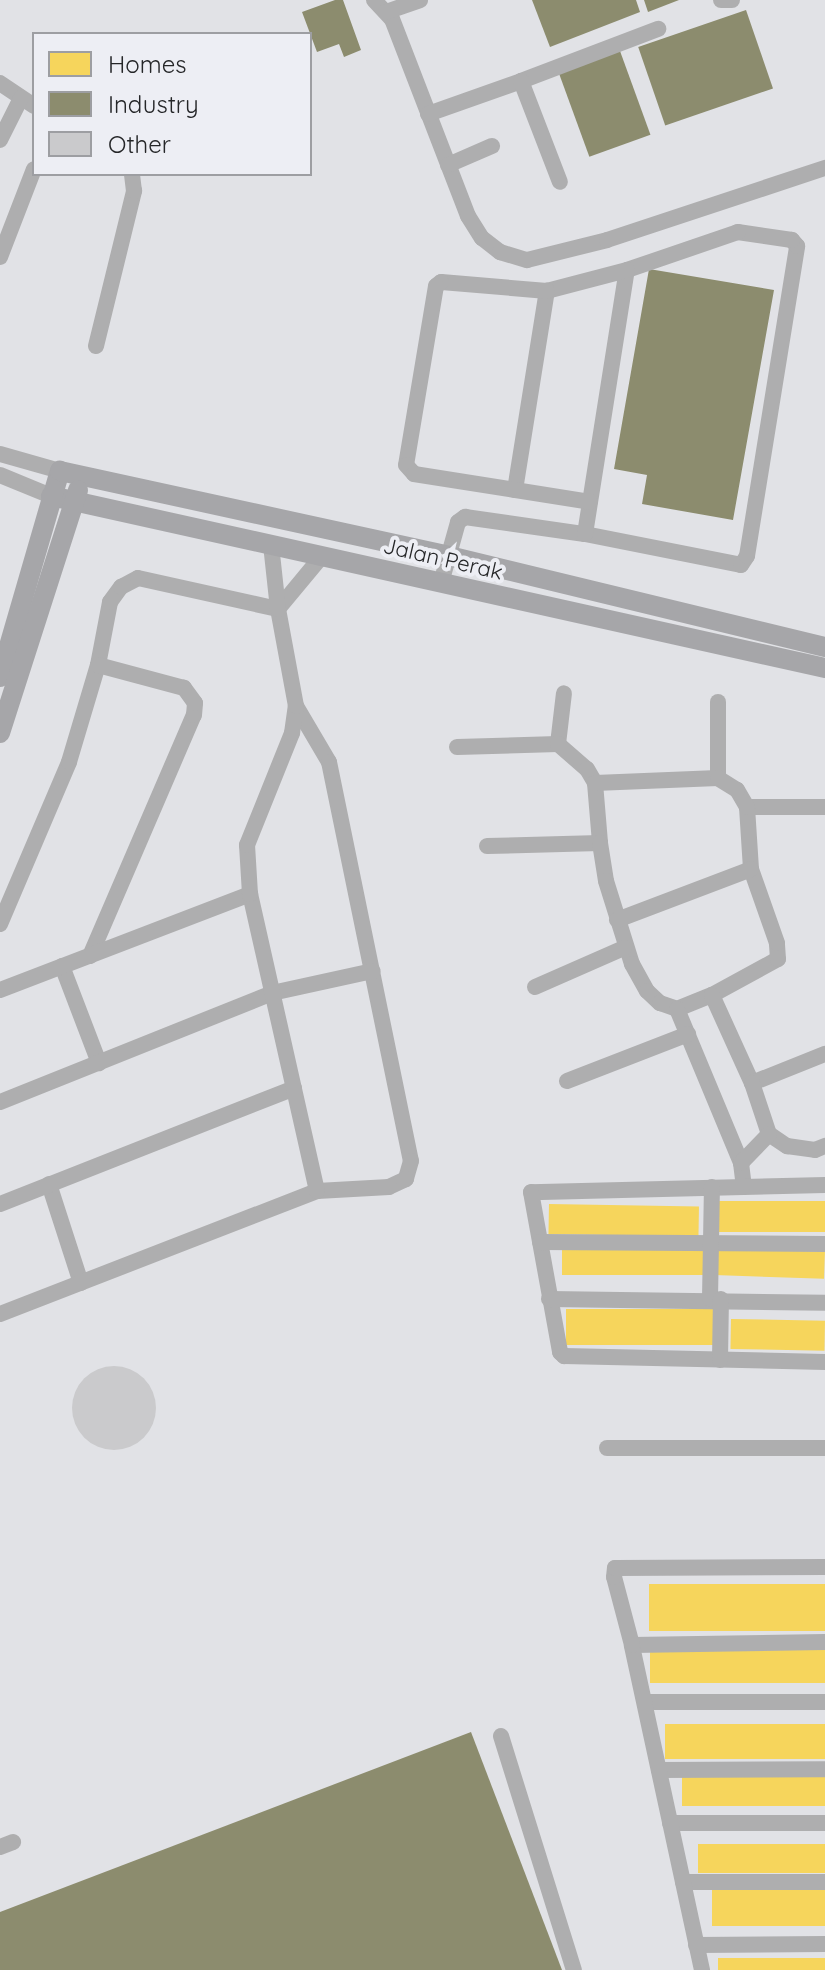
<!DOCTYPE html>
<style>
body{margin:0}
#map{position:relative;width:825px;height:1970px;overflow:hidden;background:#e1e2e6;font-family:Quicksand,sans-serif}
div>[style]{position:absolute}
.homes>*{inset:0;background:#f6d55c;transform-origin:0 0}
.industry>*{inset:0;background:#8c8c6e;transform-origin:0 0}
.building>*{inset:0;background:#cacacc}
.round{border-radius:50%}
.minor>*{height:16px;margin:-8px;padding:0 8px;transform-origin:8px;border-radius:8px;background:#aeaeaf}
.major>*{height:20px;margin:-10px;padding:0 10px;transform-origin:10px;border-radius:10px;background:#a6a6a9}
span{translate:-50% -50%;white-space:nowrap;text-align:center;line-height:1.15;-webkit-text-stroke:8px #edeef4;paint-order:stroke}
.street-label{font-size:22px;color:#252628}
.legend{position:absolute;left:32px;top:32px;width:280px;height:144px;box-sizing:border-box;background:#edeef4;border:2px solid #9d9ea2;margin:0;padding:10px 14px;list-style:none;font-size:24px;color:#252628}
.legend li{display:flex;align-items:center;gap:16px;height:40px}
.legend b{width:40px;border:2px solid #9d9ea2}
</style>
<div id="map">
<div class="homes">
<i style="left:825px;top:1201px;width:31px;height:115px;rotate:90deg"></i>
<i style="left:549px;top:1204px;width:150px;height:30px;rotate:1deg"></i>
<i style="left:705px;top:1246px;width:29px;height:143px;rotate:90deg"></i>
<i style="left:715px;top:1248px;width:110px;height:27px;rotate:2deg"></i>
<i style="left:716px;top:1309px;width:36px;height:150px;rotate:90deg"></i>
<i style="left:731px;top:1319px;width:94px;height:30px;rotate:1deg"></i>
<i style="left:825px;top:1584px;width:47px;height:176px;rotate:90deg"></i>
<i style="left:825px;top:1649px;width:34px;height:175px;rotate:90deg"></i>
<i style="left:665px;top:1724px;width:160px;height:35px"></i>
<i style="left:825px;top:1771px;width:35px;height:143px;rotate:90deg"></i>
<i style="left:825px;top:1844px;width:29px;height:127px;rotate:90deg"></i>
<i style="left:825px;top:1888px;width:38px;height:113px;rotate:90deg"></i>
<i style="left:825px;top:1958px;width:12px;height:107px;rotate:90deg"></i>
</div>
<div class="industry">
<i style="clip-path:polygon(335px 0,343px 0,361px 50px,344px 57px,339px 44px,317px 52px,302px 12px)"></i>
<i style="clip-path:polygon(532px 0,636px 0,640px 12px,550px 47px)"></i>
<i style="clip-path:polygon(644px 0,679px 0,648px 12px)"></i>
<i style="left:746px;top:10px;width:83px;height:114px;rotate:71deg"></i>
<i style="left:620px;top:51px;width:89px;height:65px;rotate:70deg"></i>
<i style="clip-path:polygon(649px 269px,774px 290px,733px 520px,642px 504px,647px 475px,614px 469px)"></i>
<i style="clip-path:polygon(471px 1732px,562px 1970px,0 1970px,0 1912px)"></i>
</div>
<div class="building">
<i class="round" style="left:72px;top:1366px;width:84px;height:84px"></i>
</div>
<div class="minor">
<i style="left:374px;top:0;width:26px;rotate:47deg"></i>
<i style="left:392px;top:19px;width:211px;rotate:68.9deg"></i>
<i style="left:468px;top:216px;width:26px;rotate:58deg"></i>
<i style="left:482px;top:238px;width:23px;rotate:38deg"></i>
<i style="left:500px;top:252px;width:28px;rotate:17deg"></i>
<i style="left:527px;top:260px;width:82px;rotate:-14deg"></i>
<i style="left:607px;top:240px;width:230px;rotate:-18.3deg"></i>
<i style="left:721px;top:0;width:11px"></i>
<i style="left:386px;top:12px;width:36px;rotate:-19deg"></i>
<i style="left:521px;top:81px;width:147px;rotate:-20.8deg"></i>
<i style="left:0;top:83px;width:41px;rotate:34.1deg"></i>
<i style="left:428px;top:114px;width:99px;rotate:-19.5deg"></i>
<i style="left:521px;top:81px;width:108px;rotate:68.9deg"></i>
<i style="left:0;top:140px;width:47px;rotate:-63.4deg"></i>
<i style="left:448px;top:165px;width:48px;rotate:-23.4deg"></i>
<i style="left:0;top:257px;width:94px;rotate:-68.9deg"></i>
<i style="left:96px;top:346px;width:160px;rotate:-76.2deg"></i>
<i style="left:134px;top:191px;width:17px;rotate:-97deg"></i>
<i style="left:0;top:454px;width:62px;rotate:15.8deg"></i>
<i style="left:0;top:475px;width:55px;rotate:22.4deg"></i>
<i style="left:515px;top:490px;width:202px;rotate:-80.9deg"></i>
<i style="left:585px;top:534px;width:159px;rotate:11.2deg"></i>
<i style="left:741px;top:565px;width:11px;rotate:-56deg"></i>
<i style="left:747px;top:556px;width:314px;rotate:-80.8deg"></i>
<i style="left:797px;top:246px;width:8px;rotate:-130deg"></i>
<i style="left:792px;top:240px;width:55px;rotate:-171.6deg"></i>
<i style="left:738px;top:232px;width:117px;rotate:161.1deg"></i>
<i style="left:441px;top:583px;width:63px;rotate:-74.4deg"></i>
<i style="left:458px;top:522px;width:9px;rotate:-36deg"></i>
<i style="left:465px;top:517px;width:121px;rotate:8.1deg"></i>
<i style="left:585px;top:534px;width:267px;rotate:-81deg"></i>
<i style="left:627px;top:270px;width:83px;rotate:165.3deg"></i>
<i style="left:547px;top:291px;width:106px;rotate:-175.1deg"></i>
<i style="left:441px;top:282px;width:6px;rotate:141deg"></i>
<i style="left:436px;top:286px;width:181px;rotate:99.5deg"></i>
<i style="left:406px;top:465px;width:12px;rotate:48deg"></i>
<i style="left:414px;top:474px;width:178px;rotate:9deg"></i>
<i style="left:278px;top:609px;width:69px;rotate:-50.3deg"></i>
<i style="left:296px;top:706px;width:65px;rotate:59.5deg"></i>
<i style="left:329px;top:762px;width:407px;rotate:78.4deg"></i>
<i style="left:411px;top:1161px;width:19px;rotate:106deg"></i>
<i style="left:406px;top:1179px;width:19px;rotate:155deg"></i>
<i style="left:389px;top:1187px;width:72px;rotate:176.8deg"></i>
<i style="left:558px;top:744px;width:51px;rotate:-83.3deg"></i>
<i style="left:457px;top:747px;width:101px;rotate:-1.7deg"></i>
<i style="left:558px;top:744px;width:38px;rotate:41deg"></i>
<i style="left:587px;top:769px;width:16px;rotate:60deg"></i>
<i style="left:595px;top:783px;width:60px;rotate:85.2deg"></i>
<i style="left:595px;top:783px;width:123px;rotate:-2.3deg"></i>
<i style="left:718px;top:778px;width:76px;rotate:-90deg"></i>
<i style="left:747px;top:807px;width:78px"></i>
<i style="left:487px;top:846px;width:113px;rotate:-1.5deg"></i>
<i style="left:600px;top:843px;width:38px;rotate:81deg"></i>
<i style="left:606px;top:881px;width:87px;rotate:72.6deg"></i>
<i style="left:632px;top:964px;width:31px;rotate:61deg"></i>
<i style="left:647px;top:991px;width:18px;rotate:43deg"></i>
<i style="left:660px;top:1003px;width:18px;rotate:19deg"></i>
<i style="left:677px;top:1009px;width:38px;rotate:-22deg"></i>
<i style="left:712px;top:995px;width:75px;rotate:-28.6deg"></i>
<i style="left:778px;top:959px;width:16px;rotate:-94deg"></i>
<i style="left:777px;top:943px;width:78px;rotate:-109.4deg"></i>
<i style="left:751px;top:869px;width:62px;rotate:-93.7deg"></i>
<i style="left:747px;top:807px;width:20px;rotate:-120deg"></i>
<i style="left:737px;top:790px;width:22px;rotate:-148deg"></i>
<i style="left:617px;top:920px;width:143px;rotate:-20.8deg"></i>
<i style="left:0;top:924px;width:176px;rotate:-66.9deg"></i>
<i style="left:69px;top:762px;width:101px;rotate:-73.4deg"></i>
<i style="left:98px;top:665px;width:64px;rotate:-79.2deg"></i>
<i style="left:110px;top:602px;width:19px;rotate:-54deg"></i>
<i style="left:121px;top:587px;width:19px;rotate:-28deg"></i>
<i style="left:138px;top:578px;width:143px;rotate:12.5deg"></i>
<i style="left:90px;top:956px;width:262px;rotate:-66.7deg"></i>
<i style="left:194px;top:715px;width:12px;rotate:-85deg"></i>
<i style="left:195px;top:703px;width:19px;rotate:-126deg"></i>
<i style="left:184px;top:688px;width:89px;rotate:-165deg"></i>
<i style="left:62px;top:966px;width:104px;rotate:69.1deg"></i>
<i style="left:535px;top:987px;width:97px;rotate:-23.7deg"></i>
<i style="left:0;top:990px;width:268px;rotate:-21deg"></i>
<i style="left:712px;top:995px;width:97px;rotate:65.6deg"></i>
<i style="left:752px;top:1083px;width:79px;rotate:-21.7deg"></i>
<i style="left:677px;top:1009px;width:167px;rotate:67.4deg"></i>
<i style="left:741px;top:1163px;width:24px;rotate:83deg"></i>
<i style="left:567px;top:1081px;width:130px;rotate:-21.2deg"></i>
<i style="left:752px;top:1083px;width:54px;rotate:71.6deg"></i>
<i style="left:769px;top:1134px;width:22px;rotate:34deg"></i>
<i style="left:787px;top:1146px;width:28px;rotate:8deg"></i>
<i style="left:815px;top:1150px;width:11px;rotate:-22deg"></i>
<i style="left:0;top:1102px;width:293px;rotate:-21.8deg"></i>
<i style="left:272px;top:993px;width:103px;rotate:-12.3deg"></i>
<i style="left:741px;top:1163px;width:40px;rotate:-46deg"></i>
<i style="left:49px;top:1184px;width:104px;rotate:72.1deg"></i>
<i style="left:825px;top:1185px;width:294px;rotate:178.6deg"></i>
<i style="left:531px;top:1192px;width:163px;rotate:79.7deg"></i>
<i style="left:560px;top:1352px;width:6px;rotate:45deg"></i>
<i style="left:564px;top:1356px;width:261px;rotate:1.3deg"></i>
<i style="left:0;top:1204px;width:316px;rotate:-21.5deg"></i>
<i style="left:540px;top:1242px;width:285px;rotate:0.4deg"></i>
<i style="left:549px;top:1299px;width:276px;rotate:0.8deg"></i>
<i style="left:710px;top:1299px;width:112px;rotate:-89deg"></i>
<i style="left:0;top:1314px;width:340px;rotate:-21.2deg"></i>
<i style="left:317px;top:1191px;width:304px;rotate:-102.7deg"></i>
<i style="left:250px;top:894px;width:49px;rotate:-93.5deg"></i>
<i style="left:247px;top:845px;width:121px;rotate:-68.1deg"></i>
<i style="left:292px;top:733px;width:27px;rotate:-82deg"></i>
<i style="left:296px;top:706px;width:99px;rotate:-100.5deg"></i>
<i style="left:278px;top:609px;width:64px;rotate:-96.2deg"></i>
<i style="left:720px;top:1360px;width:61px;rotate:-89.1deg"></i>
<i style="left:607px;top:1448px;width:218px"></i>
<i style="left:632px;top:1645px;width:193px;rotate:-0.9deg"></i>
<i style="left:645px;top:1702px;width:180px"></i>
<i style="left:501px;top:1736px;width:245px;rotate:72.7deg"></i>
<i style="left:659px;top:1770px;width:166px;rotate:-0.3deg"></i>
<i style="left:670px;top:1823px;width:155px"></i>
<i style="left:0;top:1847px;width:14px;rotate:-21deg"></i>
<i style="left:683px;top:1882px;width:142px"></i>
<i style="left:696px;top:1945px;width:129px;rotate:-0.4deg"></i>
<i style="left:702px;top:1970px;width:332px;rotate:-102.2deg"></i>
<i style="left:632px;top:1645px;width:70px;rotate:-104.8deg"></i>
<i style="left:614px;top:1577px;width:9px;rotate:-84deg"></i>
<i style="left:615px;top:1568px;width:210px;rotate:-0.3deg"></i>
</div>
<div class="major">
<i style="left:51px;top:496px;width:793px;rotate:12.53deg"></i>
<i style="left:0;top:677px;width:215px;rotate:-73.8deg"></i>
<i style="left:60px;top:471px;width:398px;rotate:12.3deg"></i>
<i style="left:449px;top:556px;width:387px;rotate:13.6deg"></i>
<i style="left:0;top:733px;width:255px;rotate:-72.2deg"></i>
</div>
<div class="street-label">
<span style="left:443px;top:559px;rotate:13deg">Jalan Perak</span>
</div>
<ul class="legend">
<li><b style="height:22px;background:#f6d55c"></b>Homes</li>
<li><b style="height:22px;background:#8c8c6e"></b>Industry</li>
<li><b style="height:22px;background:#cacacc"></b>Other</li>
</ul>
</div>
